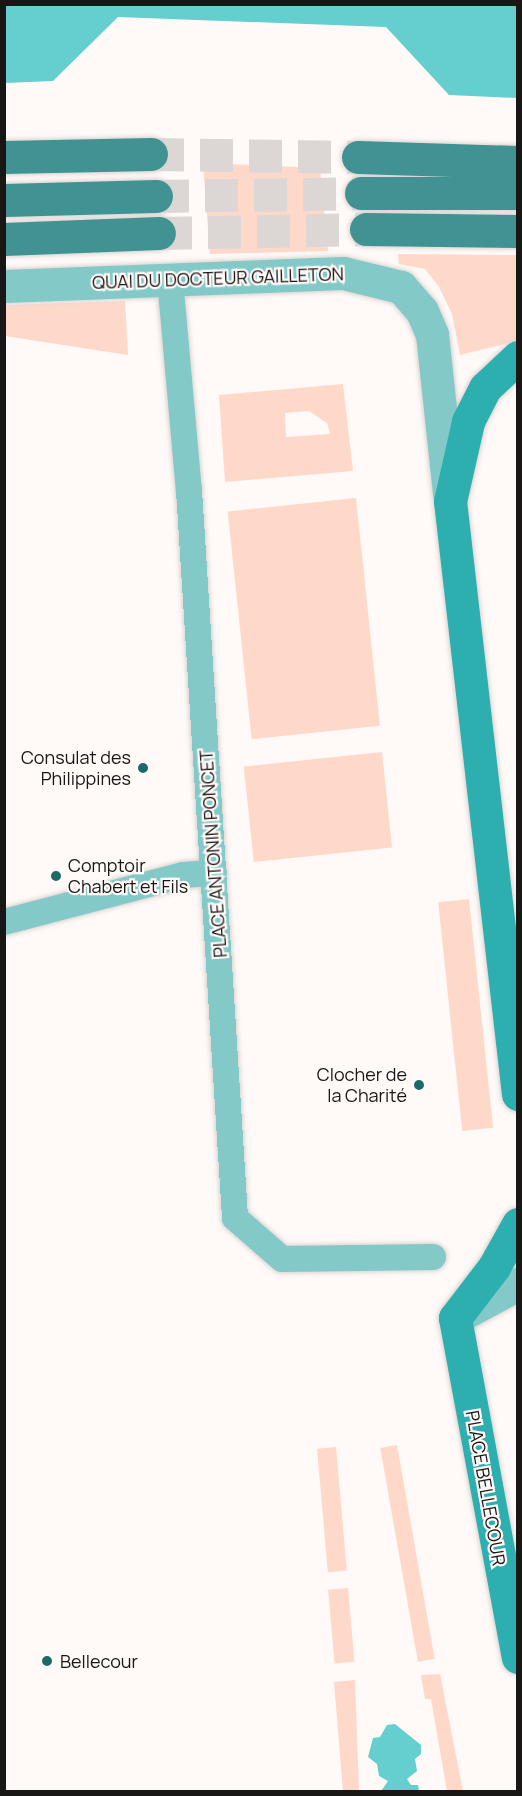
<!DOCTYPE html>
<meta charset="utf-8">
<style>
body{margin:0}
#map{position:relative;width:522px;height:1796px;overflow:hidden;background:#fff9f7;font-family:Manrope,sans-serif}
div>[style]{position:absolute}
.green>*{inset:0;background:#fed9ca;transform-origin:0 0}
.water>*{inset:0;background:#65cece}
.primary-tunnel>*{height:33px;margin-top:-16.5px;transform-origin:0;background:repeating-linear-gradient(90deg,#dcd7d5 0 33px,transparent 0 49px)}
.roads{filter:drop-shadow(0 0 2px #dad5d3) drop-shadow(0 0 2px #dad5d3)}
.pedestrian>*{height:26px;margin:-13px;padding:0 13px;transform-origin:13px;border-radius:13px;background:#82c9c8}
.minor>*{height:33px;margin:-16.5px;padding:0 16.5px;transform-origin:16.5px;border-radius:16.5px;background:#82c9c8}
.secondary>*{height:33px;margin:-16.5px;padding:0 16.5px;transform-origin:16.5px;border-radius:16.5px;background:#2eafaf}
.primary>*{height:33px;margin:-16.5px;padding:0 16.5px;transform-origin:16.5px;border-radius:16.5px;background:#409392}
.dots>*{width:16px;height:16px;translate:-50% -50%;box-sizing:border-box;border:3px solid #fff9f7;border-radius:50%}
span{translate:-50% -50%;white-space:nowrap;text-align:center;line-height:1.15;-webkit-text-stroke:4.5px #fff9f7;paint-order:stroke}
.street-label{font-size:18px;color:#191716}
.poi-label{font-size:18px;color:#191716}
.right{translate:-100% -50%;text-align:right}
.left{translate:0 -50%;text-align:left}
.frame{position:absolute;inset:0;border:6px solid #191716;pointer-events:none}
</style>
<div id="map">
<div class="green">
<i style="clip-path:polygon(203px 163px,320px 168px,328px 251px,210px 254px)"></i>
<i style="clip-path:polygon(398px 254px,517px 255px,517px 341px,460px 355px,452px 314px,439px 287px,425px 269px,399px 264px)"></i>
<i style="clip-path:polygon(125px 301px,128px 355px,5px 336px,5px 305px)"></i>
<i style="clip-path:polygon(evenodd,343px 384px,353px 471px,225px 482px,219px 395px,343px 384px,309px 411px,327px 423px,330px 434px,286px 437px,285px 413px,309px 411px)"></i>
<i style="left:356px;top:498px;width:229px;height:129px;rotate:84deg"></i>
<i style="left:382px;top:752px;width:96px;height:139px;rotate:84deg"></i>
<i style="left:469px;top:899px;width:230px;height:31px;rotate:84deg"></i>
<i style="left:397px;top:1445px;width:217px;height:17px;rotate:80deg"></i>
<i style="left:336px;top:1447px;width:124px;height:19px;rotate:85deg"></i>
<i style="left:348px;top:1588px;width:74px;height:20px;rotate:85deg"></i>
<i style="clip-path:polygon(440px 1674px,463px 1791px,447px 1791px,431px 1699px,425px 1699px,421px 1675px)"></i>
<i style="clip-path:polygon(355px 1680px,359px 1791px,343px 1791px,334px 1682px)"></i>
</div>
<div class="water">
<i style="clip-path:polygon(4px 5px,517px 5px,517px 98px,449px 95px,386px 27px,118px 17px,53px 81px,5px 83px)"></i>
<i style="clip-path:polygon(395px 1724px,421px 1745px,421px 1754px,415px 1759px,417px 1771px,407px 1779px,411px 1785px,418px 1785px,419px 1791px,381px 1791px,388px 1781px,379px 1776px,377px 1764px,368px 1757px,373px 1738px,380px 1737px,387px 1725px)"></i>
</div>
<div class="primary-tunnel">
<i style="left:151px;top:154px;width:207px;rotate:0.8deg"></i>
<i style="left:156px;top:196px;width:205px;rotate:-0.8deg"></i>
<i style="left:159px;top:233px;width:207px;rotate:-1.1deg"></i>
</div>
<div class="roads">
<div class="pedestrian">
<i style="left:170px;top:279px;width:212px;rotate:84.9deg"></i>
<i style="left:189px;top:490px;width:729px;rotate:86.38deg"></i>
<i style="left:235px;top:1218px;width:62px;rotate:41.1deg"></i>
<i style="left:282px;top:1259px;width:151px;rotate:-0.8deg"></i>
<i style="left:4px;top:922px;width:185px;rotate:-14.7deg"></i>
<i style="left:183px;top:875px;width:31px;rotate:-4deg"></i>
</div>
<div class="minor">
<i style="left:4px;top:286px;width:339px;rotate:-2.2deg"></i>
<i style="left:343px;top:273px;width:60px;rotate:13.6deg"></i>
<i style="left:401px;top:287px;width:32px;rotate:49deg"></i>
<i style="left:422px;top:311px;width:25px;rotate:67deg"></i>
<i style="left:432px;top:334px;width:160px;rotate:83.9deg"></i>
<i style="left:455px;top:1318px;width:72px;rotate:-28.4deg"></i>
</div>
<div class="secondary">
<i style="left:518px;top:357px;width:45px;rotate:136.8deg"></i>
<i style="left:485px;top:388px;width:38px;rotate:117deg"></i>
<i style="left:468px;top:422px;width:81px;rotate:102.8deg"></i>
<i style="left:450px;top:501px;width:597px;rotate:83.46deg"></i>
<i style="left:518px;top:1224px;width:49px;rotate:119.2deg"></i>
<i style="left:494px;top:1267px;width:64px;rotate:127.4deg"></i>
<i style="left:455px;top:1318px;width:345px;rotate:79.5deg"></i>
</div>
<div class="primary">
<i style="left:4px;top:157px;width:147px;rotate:-1.2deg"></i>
<i style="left:358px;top:157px;width:160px;rotate:1.8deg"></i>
<i style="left:361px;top:193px;width:157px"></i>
<i style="left:4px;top:200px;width:152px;rotate:-1.5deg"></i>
<i style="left:366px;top:229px;width:152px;rotate:0.8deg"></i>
<i style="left:4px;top:239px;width:155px;rotate:-2.2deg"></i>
</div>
</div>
<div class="dots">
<i style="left:143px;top:768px;background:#1d6a6a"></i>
<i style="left:56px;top:876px;background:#1d6a6a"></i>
<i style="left:419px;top:1085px;background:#1d6a6a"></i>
<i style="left:47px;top:1661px;background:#1d6a6a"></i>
</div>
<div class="street-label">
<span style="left:218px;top:278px;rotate:-2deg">QUAI DU DOCTEUR GAILLETON</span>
<span style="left:213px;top:854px;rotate:-94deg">PLACE ANTONIN PONCET</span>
<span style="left:486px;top:1488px;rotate:80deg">PLACE BELLECOUR</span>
</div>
<div class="poi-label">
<span class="right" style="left:131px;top:768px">Consulat des<br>Philippines</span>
<span class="left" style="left:68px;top:876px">Comptoir<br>Chabert et Fils</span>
<span class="right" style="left:407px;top:1085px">Clocher de<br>la Charité</span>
<span class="left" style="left:60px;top:1661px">Bellecour</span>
</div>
<div class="frame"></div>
</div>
